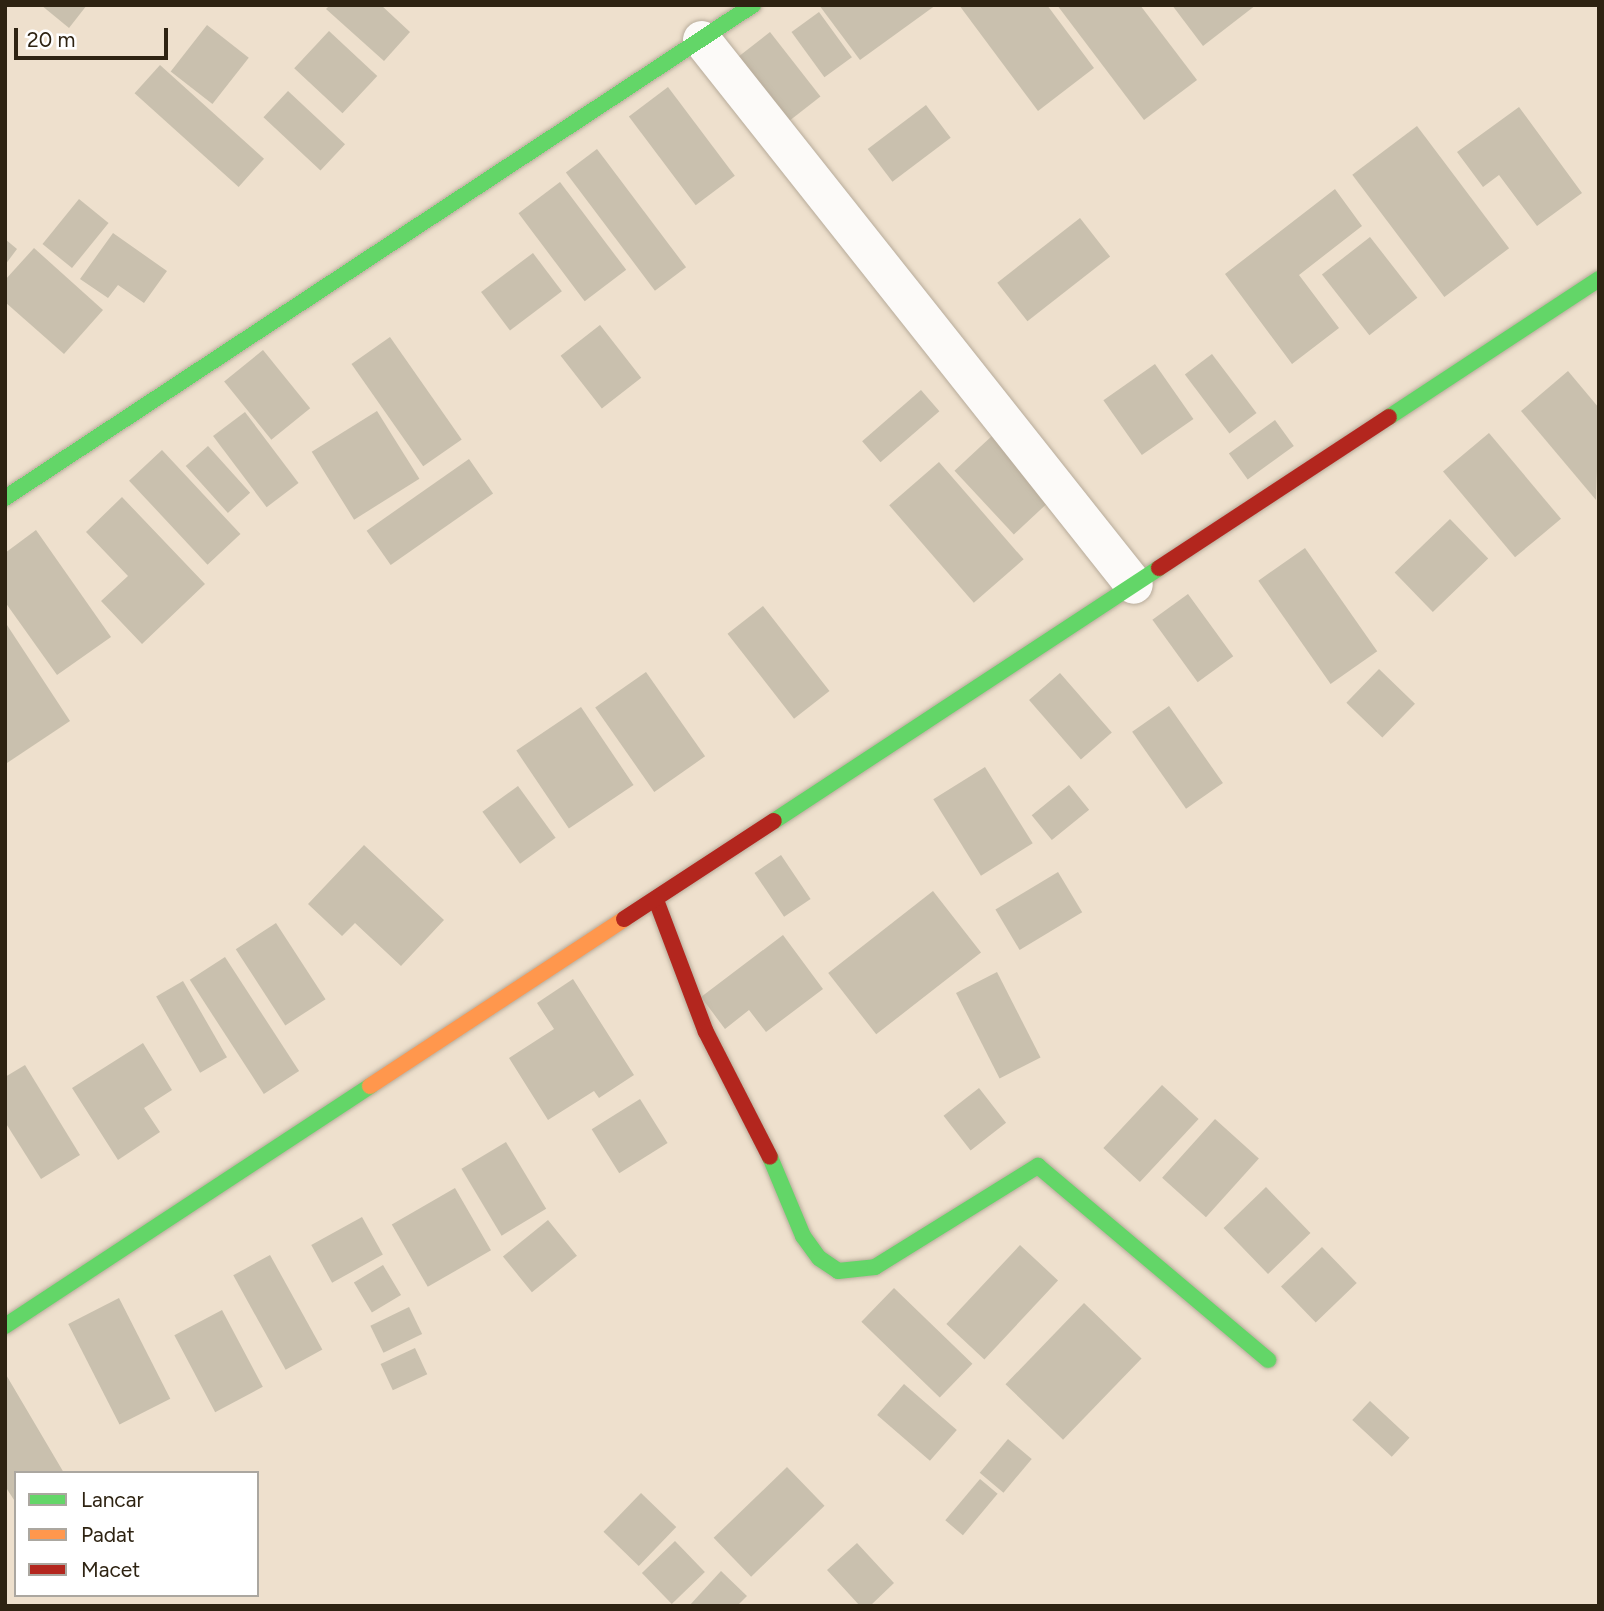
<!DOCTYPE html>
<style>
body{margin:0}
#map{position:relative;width:1604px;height:1611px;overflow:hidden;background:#eee0cd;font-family:Figtree,sans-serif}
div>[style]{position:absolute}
.building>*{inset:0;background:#c9c0ae;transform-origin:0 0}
.roads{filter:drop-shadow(0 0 2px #b7ab9a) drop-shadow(0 0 2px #b7ab9a)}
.street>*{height:38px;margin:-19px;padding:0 19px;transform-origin:19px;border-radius:19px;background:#fcfaf8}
.fast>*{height:16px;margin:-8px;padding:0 8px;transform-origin:8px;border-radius:8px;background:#63d668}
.slow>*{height:16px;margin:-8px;padding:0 8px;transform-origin:8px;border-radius:8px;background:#ff974d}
.jam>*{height:16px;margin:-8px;padding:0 8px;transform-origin:8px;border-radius:8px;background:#b3261e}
span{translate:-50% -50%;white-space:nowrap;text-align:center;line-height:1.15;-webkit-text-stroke:5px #fff;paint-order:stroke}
.frame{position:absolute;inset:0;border:7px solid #2e2312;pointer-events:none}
.legend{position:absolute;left:14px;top:1471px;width:245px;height:126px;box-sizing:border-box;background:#fff;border:2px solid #aba7a0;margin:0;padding:9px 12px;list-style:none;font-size:21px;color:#2e2312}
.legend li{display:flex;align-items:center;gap:14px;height:35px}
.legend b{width:35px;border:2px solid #aba7a0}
.scale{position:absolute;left:14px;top:28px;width:154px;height:32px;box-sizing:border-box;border:4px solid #2e2312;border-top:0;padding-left:9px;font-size:21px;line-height:24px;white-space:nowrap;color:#2e2312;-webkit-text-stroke:5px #fff;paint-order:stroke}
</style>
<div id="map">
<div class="building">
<i style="clip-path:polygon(41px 5px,87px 5px,69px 28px)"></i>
<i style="clip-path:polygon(330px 5px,381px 5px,410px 32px,384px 61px,326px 9px)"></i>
<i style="clip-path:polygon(819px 5px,936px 5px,860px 60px)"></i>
<i style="clip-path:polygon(959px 5px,1047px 5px,1094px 68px,1038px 111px)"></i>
<i style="clip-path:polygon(1057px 5px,1140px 5px,1197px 80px,1144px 120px)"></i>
<i style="clip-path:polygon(1172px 5px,1256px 5px,1203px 46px)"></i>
<i style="left:819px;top:12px;width:56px;height:34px;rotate:54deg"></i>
<i style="left:207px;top:25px;width:53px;height:59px;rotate:38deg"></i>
<i style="left:329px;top:31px;width:66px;height:51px;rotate:43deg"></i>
<i style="left:770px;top:32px;width:82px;height:41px;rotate:52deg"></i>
<i style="left:160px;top:65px;width:140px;height:38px;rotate:42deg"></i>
<i style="left:668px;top:87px;width:111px;height:49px;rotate:53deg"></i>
<i style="left:288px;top:91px;width:78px;height:36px;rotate:43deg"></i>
<i style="left:926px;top:105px;width:41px;height:73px;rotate:53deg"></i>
<i style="clip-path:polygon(1519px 107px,1582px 193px,1537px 226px,1499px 175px,1483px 187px,1457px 152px)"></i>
<i style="left:1417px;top:126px;width:153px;height:81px;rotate:53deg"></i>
<i style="left:597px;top:149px;width:148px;height:39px;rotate:53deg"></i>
<i style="left:560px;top:182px;width:110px;height:52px;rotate:53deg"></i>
<i style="clip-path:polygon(1335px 189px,1362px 226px,1299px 275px,1339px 328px,1292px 364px,1225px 274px)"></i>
<i style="left:79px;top:199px;width:38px;height:58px;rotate:39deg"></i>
<i style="left:1080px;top:218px;width:49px;height:105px;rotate:52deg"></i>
<i style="clip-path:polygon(113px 233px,167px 271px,144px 303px,118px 285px,108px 298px,80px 279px)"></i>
<i style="left:1370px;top:237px;width:77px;height:61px;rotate:52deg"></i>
<i style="clip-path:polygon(5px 239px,17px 249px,5px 265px)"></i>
<i style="clip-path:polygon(34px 248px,103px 310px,64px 354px,5px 302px,5px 280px)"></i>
<i style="left:533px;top:253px;width:48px;height:65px;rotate:53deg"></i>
<i style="left:600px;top:325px;width:67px;height:50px;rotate:52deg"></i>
<i style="left:390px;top:337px;width:125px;height:47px;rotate:55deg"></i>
<i style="left:263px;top:350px;width:75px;height:50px;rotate:51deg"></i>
<i style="left:1212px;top:354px;width:74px;height:34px;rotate:53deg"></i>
<i style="left:1155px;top:364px;width:67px;height:63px;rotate:55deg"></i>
<i style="clip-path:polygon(1568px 371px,1599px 408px,1596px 500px,1521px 411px)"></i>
<i style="left:921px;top:390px;width:28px;height:78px;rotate:49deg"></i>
<i style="left:377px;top:411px;width:80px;height:77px;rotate:58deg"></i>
<i style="left:245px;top:412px;width:89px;height:40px;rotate:53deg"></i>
<i style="left:1275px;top:420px;width:32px;height:57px;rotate:54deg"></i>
<i style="left:1489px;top:433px;width:112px;height:60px;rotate:50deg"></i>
<i style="left:994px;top:434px;width:87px;height:54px;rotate:47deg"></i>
<i style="left:208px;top:446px;width:63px;height:30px;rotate:48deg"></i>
<i style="left:162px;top:450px;width:115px;height:45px;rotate:47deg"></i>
<i style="left:469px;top:459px;width:42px;height:125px;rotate:55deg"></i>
<i style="left:939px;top:462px;width:129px;height:66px;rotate:49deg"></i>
<i style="clip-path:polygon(122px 497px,205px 584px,142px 644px,101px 601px,128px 576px,86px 532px)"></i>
<i style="left:1450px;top:519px;width:55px;height:77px;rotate:46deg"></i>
<i style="clip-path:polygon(36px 530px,111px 637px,57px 675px,5px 602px,5px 553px)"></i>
<i style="left:1305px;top:548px;width:126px;height:57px;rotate:55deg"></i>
<i style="left:1188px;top:594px;width:77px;height:44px;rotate:54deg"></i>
<i style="left:763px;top:606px;width:108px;height:45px;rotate:52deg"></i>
<i style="clip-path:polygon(5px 622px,70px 721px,7px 763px,5px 760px)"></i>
<i style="left:1379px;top:669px;width:50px;height:47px;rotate:44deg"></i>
<i style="left:646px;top:672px;width:103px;height:62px;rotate:55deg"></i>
<i style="left:1060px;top:673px;width:79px;height:41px;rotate:49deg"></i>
<i style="left:1169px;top:706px;width:94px;height:45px;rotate:55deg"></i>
<i style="left:581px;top:707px;width:94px;height:78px;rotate:56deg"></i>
<i style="left:985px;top:767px;width:90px;height:61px;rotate:58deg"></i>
<i style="left:1069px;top:785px;width:32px;height:48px;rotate:51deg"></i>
<i style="left:518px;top:786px;width:64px;height:44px;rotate:54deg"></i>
<i style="clip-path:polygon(364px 845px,444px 920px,401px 966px,355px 923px,342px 936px,308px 904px)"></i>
<i style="left:781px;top:855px;width:53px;height:32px;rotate:56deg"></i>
<i style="left:1058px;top:872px;width:47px;height:73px;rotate:59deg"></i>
<i style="left:933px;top:891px;width:78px;height:133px;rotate:52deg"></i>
<i style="left:276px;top:923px;width:91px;height:48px;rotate:57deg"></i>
<i style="clip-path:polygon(783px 935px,823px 989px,766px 1032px,749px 1010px,725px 1029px,701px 997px)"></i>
<i style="left:225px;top:957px;width:136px;height:42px;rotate:57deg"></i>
<i style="left:997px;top:972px;width:96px;height:46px;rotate:63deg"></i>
<i style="clip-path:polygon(573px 979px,634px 1075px,599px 1098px,594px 1091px,548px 1120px,509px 1058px,554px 1029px,537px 1003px)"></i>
<i style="left:183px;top:981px;width:88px;height:31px;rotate:60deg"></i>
<i style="clip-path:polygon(143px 1043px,172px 1090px,144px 1108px,160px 1132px,118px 1160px,72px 1088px)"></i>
<i style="clip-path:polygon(25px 1065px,80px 1155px,41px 1179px,5px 1122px,5px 1077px)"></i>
<i style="left:1162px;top:1085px;width:50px;height:86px;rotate:43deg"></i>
<i style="left:979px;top:1088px;width:44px;height:45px;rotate:52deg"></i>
<i style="left:640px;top:1099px;width:52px;height:57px;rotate:58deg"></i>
<i style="left:1215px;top:1119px;width:59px;height:79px;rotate:42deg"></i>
<i style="left:506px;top:1142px;width:78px;height:52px;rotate:59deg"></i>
<i style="left:1266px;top:1187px;width:64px;height:59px;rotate:46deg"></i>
<i style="left:455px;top:1188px;width:72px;height:73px;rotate:60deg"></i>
<i style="left:362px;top:1217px;width:43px;height:58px;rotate:61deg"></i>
<i style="left:548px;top:1220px;width:46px;height:58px;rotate:51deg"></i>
<i style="left:1020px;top:1245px;width:52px;height:108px;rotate:43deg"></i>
<i style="left:1322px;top:1247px;width:50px;height:57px;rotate:46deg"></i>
<i style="left:270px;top:1255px;width:108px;height:42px;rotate:61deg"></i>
<i style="left:383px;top:1265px;width:35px;height:34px;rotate:59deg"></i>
<i style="left:894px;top:1288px;width:109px;height:47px;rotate:44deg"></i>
<i style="left:119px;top:1298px;width:113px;height:57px;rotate:63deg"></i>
<i style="left:1084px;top:1303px;width:80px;height:113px;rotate:44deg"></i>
<i style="left:409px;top:1307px;width:30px;height:43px;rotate:64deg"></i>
<i style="left:222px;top:1310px;width:87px;height:54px;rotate:62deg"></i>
<i style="left:415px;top:1348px;width:29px;height:38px;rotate:65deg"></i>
<i style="clip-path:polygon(5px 1373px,64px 1473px,16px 1473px,16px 1503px,5px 1486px)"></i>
<i style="left:904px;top:1384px;width:70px;height:41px;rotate:41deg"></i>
<i style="left:1370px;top:1401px;width:54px;height:26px;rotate:43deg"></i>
<i style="left:1008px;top:1439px;width:31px;height:44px;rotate:40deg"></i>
<i style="left:787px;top:1467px;width:54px;height:102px;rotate:46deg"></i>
<i style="left:980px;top:1479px;width:23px;height:54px;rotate:40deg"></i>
<i style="left:641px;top:1493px;width:49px;height:54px;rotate:44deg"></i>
<i style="left:675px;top:1541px;width:43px;height:46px;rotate:46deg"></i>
<i style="clip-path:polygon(857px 1543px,894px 1583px,870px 1606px,860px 1606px,827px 1570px)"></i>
<i style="clip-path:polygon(721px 1571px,747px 1596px,737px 1606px,689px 1606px)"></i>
</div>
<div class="roads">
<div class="street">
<i style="left:702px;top:40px;width:695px;rotate:51.6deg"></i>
</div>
<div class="fast">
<i style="left:1389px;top:417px;width:251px;rotate:-33.3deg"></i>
<i style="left:5px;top:498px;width:896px;rotate:-33.39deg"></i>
<i style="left:774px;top:821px;width:461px;rotate:-33.3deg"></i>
<i style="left:770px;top:1157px;width:86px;rotate:67.3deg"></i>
<i style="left:803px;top:1236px;width:27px;rotate:54deg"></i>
<i style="left:819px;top:1258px;width:23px;rotate:34deg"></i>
<i style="left:838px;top:1271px;width:37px;rotate:-6deg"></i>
<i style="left:875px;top:1267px;width:192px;rotate:-31.8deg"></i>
<i style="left:1038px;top:1166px;width:301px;rotate:40.1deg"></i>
<i style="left:5px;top:1326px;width:437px;rotate:-33.3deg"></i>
</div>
<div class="slow">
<i style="left:370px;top:1086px;width:304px;rotate:-33.3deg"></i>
</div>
<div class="jam">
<i style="left:1159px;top:568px;width:275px;rotate:-33.3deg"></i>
<i style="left:656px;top:900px;width:141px;rotate:69.3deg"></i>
<i style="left:706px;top:1032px;width:140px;rotate:62.9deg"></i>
<i style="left:624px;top:919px;width:179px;rotate:-33.2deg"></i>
</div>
</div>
<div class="frame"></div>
<ul class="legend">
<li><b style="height:9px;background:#63d668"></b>Lancar</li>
<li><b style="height:9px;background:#ff974d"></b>Padat</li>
<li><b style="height:9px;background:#b3261e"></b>Macet</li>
</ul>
<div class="scale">20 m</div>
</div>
